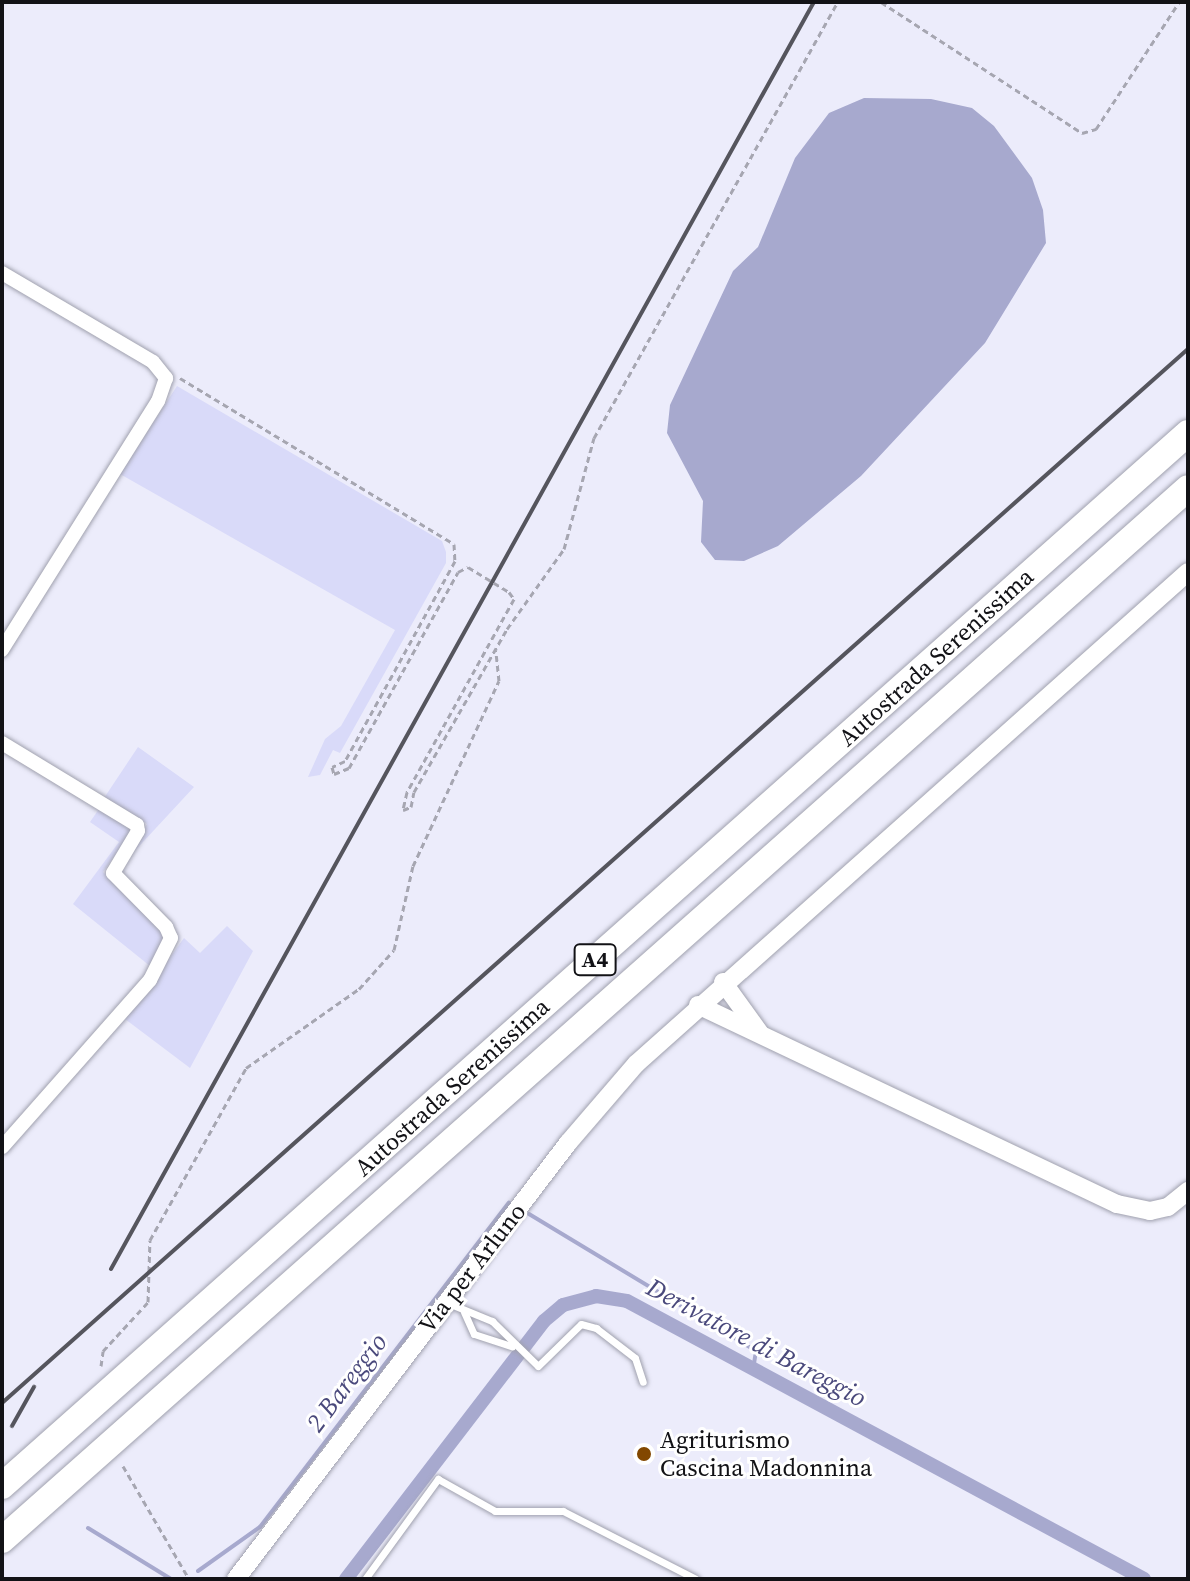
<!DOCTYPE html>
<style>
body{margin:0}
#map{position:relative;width:1190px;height:1581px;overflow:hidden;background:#ececfb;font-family:"Source Serif 4",serif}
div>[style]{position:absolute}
.green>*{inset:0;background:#d9daf9}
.water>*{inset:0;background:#a7a9ce}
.stream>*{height:4px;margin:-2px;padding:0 2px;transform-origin:2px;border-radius:2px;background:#a7a9ce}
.canal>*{height:14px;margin:-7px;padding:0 7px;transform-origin:7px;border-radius:7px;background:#a7a9ce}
.path>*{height:3px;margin-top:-1.5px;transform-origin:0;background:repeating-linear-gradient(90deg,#a6a6b1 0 6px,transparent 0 10px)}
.roads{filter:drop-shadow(0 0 2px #a0a1ae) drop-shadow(0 0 2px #a0a1ae)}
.service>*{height:7px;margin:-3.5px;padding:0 3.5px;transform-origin:3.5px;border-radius:3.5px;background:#fff}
.minor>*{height:14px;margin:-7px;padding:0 7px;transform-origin:7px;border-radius:7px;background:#fff}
.tertiary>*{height:18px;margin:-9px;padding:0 9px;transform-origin:9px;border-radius:9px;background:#fff}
.motorway>*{height:26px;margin:-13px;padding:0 13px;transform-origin:13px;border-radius:13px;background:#fff}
.rail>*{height:4px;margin:-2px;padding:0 2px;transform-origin:2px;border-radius:2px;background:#55555d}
.path-bridge>*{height:3px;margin-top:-1.5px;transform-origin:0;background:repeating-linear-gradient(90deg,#a6a6b1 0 6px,transparent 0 10px)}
.dots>*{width:22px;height:22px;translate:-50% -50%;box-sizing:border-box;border:4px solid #fff;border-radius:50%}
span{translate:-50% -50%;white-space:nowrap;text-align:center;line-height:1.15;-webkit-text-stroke:6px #fff;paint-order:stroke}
.shield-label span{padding:2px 6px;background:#fff;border:2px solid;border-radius:6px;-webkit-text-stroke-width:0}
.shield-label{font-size:22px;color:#121216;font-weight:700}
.street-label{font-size:24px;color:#121216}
.poi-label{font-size:24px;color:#121216}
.left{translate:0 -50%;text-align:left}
.water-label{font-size:26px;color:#4a497c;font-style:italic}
.frame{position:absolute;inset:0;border:4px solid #121216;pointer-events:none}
</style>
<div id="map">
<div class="green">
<i style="clip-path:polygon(177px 386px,442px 541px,446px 552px,446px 563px,340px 753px,333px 750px,320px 775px,308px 777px,325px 739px,341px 726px,395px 630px,120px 474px)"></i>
<i style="clip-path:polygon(138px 747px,194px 787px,117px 870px,147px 824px,104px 798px)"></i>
<i style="clip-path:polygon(101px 806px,132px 831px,103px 872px,167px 934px,150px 966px,73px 904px,119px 842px,90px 822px)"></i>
<i style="clip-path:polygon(227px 926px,253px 951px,190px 1068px,125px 1019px,184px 938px,200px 953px)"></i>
</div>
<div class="water">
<i style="clip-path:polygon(864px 98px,931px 99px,972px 108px,994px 126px,1032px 178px,1043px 210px,1046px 243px,985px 343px,861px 476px,778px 546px,744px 561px,715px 560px,701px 542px,703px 501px,667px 433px,670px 405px,733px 271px,758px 247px,795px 158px,829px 113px)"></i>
</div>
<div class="stream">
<i style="left:529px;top:1214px;width:265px;rotate:31.1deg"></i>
<i style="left:756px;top:1351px;width:18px;rotate:99deg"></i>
<i style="left:88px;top:1528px;width:97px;rotate:31.6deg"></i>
<i style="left:198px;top:1571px;width:76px;rotate:-35.4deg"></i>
<i style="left:260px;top:1527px;width:409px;rotate:-52.5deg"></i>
</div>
<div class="canal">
<i style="left:346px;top:1579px;width:325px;rotate:-52.5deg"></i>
<i style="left:544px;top:1321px;width:25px;rotate:-40deg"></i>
<i style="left:563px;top:1305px;width:34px;rotate:-15deg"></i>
<i style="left:596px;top:1296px;width:31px;rotate:9deg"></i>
<i style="left:627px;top:1301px;width:587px;rotate:28.27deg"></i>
</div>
<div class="path">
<i style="left:881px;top:2px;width:240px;rotate:33.1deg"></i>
<i style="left:1082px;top:133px;width:15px;rotate:-16deg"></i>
<i style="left:1096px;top:129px;width:152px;rotate:-56.8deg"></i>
<i style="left:180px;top:378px;width:320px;rotate:31.2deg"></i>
<i style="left:454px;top:544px;width:17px;rotate:87deg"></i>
<i style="left:455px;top:561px;width:228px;rotate:118.8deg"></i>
<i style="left:345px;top:761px;width:14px;rotate:155deg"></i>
<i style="left:332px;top:767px;width:7px;rotate:74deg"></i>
<i style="left:334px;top:774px;width:16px;rotate:-22deg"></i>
<i style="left:349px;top:768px;width:224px;rotate:-60.9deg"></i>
<i style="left:458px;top:572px;width:11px;rotate:-27deg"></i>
<i style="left:509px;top:592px;width:9px;rotate:54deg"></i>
<i style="left:514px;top:599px;width:221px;rotate:119deg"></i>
<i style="left:407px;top:792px;width:18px;rotate:103deg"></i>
<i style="left:403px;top:810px;width:9px;rotate:-21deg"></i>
<i style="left:411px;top:807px;width:15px;rotate:-79deg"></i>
<i style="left:414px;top:792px;width:188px;rotate:-60.3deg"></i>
<i style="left:507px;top:629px;width:98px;rotate:-54.5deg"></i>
<i style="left:564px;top:549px;width:115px;rotate:-74.9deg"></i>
<i style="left:594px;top:438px;width:500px;rotate:-60.8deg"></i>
<i style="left:101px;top:1366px;width:15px;rotate:-82deg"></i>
<i style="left:103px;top:1351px;width:67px;rotate:-47.4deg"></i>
<i style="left:148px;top:1302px;width:62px;rotate:-88.2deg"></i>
<i style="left:150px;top:1240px;width:197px;rotate:-60.8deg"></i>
<i style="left:246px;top:1068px;width:138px;rotate:-35deg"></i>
<i style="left:359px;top:989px;width:52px;rotate:-48.1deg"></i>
<i style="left:394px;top:950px;width:86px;rotate:-77.3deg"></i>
<i style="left:413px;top:866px;width:204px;rotate:-65.1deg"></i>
<i style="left:499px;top:681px;width:31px;rotate:-96deg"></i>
<i style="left:123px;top:1466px;width:131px;rotate:59.7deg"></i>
</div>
<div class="roads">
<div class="service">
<i style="left:448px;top:1303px;width:48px;rotate:22.2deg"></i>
<i style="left:492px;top:1321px;width:64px;rotate:44.4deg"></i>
<i style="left:538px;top:1366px;width:60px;rotate:-44.3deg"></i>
<i style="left:581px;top:1324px;width:16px;rotate:15deg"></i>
<i style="left:596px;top:1328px;width:49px;rotate:37.6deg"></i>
<i style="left:635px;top:1358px;width:25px;rotate:72deg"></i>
<i style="left:464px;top:1312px;width:24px;rotate:66deg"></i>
<i style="left:474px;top:1334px;width:40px;rotate:18deg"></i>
<i style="left:365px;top:1579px;width:124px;rotate:-53.9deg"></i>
<i style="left:438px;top:1479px;width:65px;rotate:29.3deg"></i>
<i style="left:495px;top:1511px;width:68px"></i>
<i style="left:563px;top:1511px;width:149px;rotate:27.1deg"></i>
</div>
<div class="minor">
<i style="left:2px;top:273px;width:175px;rotate:30.5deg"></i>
<i style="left:153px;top:362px;width:21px;rotate:51deg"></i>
<i style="left:166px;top:378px;width:24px;rotate:109deg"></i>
<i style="left:158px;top:401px;width:294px;rotate:122.1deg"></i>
<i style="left:2px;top:743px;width:158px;rotate:31.3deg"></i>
<i style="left:137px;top:825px;width:6px;rotate:81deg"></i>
<i style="left:138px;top:831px;width:49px;rotate:120.8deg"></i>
<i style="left:113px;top:873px;width:76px;rotate:45.5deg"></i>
<i style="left:166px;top:927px;width:12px;rotate:66deg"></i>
<i style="left:171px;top:938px;width:47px;rotate:116.6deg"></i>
<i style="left:150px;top:980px;width:223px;rotate:131.5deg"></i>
</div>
<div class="tertiary">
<i style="left:723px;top:982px;width:62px;rotate:54.2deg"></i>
<i style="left:698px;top:1005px;width:464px;rotate:25.4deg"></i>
<i style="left:1117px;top:1204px;width:34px;rotate:12deg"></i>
<i style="left:1150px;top:1211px;width:18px;rotate:-13deg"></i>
<i style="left:1168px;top:1207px;width:26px;rotate:-39deg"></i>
<i style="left:236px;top:1579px;width:548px;rotate:-52.71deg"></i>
<i style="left:568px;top:1143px;width:104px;rotate:-49.3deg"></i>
<i style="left:636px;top:1064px;width:739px;rotate:-41.71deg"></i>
</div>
<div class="motorway">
<i style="left:2px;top:1486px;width:1586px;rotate:-41.6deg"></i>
<i style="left:2px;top:1540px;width:1585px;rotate:-41.57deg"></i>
</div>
</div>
<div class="rail">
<i style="left:111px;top:1269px;width:1449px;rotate:-60.98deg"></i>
<i style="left:2px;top:1403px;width:1587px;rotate:-41.63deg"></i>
<i style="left:12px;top:1426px;width:45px;rotate:-60.6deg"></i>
</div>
<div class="path-bridge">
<i style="left:468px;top:567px;width:48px;rotate:31.4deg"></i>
</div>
<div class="dots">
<i style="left:644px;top:1454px;background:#824700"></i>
</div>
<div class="shield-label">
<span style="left:595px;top:960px">A4</span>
</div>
<div class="street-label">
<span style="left:936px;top:657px;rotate:-42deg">Autostrada Serenissima</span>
<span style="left:452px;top:1087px;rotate:-42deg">Autostrada Serenissima</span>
<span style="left:472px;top:1268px;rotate:-52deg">Via per Arluno</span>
</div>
<div class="poi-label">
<span class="left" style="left:660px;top:1454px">Agriturismo<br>Cascina Madonnina</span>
</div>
<div class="water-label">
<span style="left:756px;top:1343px;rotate:28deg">Derivatore di Bareggio</span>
<span style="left:347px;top:1383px;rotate:-53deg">2 Bareggio</span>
</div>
<div class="frame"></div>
</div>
